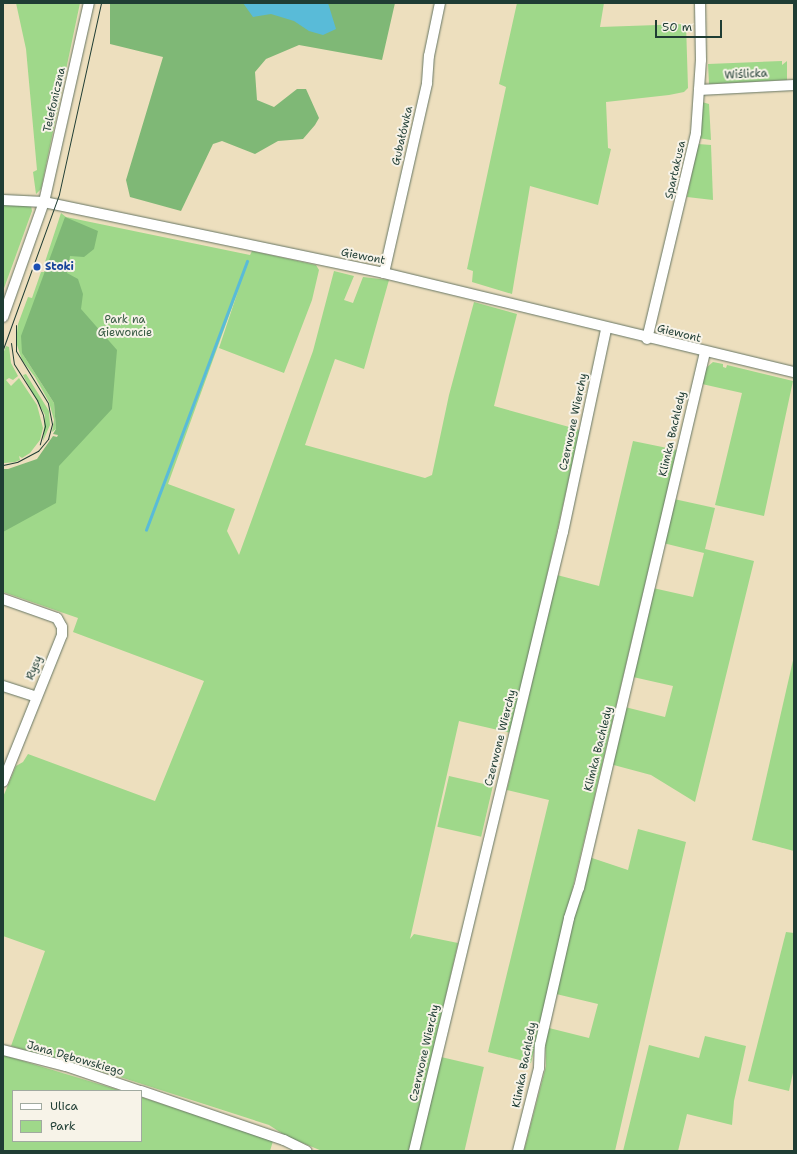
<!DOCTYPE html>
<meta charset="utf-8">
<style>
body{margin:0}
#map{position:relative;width:797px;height:1154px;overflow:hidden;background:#eddfbe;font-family:"Shantell Sans",sans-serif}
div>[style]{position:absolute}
.green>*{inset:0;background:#9fd88a;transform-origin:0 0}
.forest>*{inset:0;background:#7fb876}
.water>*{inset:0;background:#59bbd8}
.stream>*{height:2.5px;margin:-1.25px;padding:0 1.25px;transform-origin:1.25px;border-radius:1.25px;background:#59bbd8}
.roads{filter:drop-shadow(0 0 1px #677664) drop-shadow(0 0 1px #677664)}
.street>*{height:10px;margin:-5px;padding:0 5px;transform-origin:5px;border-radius:5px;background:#fff}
.tram>*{height:1px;margin:-0.5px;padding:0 0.5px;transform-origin:0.5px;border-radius:0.5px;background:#1f3d34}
.dots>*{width:11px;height:11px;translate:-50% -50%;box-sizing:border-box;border:2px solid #f7f3e8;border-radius:50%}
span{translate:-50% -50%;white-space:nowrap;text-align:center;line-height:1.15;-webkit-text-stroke:4px #f7f3e8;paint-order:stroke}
.street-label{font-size:11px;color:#1f3d34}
.transit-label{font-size:11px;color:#164399;font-weight:700}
.left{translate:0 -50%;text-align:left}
.park-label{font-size:11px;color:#395c45}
.frame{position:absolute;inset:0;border:4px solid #1f3d34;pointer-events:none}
.legend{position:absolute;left:12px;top:1090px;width:130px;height:52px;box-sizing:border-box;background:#f7f3e8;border:1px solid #a1aaa0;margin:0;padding:5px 7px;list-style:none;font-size:12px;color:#1f3d34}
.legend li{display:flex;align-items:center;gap:8px;height:20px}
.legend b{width:20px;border:1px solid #a1aaa0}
.scale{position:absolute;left:655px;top:20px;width:67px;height:18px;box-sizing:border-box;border:2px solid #1f3d34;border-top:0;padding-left:5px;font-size:12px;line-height:14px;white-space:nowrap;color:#1f3d34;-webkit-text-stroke:3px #f7f3e8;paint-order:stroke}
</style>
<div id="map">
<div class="green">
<i style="clip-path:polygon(16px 3px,80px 3px,41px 189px,36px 194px,33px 172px,37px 170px,26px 49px)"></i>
<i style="clip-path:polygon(517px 3px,604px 3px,600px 27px,686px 24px,688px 88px,684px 92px,669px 95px,606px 102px,608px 148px,611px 149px,598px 205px,530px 186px,512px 294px,472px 282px,473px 271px,467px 269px,506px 87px,499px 84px)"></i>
<i style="clip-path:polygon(782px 61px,782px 65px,787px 61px,787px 80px,709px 84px,708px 64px)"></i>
<i style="clip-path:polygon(702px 102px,709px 104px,711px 140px,698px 138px)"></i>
<i style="clip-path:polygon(698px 144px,711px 145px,713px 200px,687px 197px)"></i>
<i style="clip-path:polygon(3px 205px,31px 205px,32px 211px,3px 291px)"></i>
<i style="clip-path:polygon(61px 213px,66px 217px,250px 255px,252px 251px,316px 265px,319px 270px,312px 300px,284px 373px,219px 348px,239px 288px,168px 484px,235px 509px,227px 531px,239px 555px,313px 351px,334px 271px,354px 276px,344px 300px,353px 303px,363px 277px,389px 280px,364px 369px,335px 359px,305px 445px,425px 478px,432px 475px,449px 395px,474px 302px,517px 314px,494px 406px,580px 430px,511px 733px,459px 721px,410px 939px,414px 934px,458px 943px,410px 1151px,322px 1151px,286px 1136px,269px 1125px,117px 1076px,11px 1046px,45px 951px,3px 936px,3px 797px,16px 766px,23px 762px,28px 754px,155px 801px,204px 681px,73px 632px,78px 618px,3px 592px,3px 479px,52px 455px,77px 426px,22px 353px,54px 403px,56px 429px,52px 432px,54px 420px,49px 402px,35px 377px,22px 360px,16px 342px,18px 324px,28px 297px,32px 298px,41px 272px,44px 272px,46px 266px,44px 265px)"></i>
<i style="clip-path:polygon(6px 346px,9px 347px,11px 363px,18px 376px,13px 380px,9px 378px,6px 380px,11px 386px,19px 378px,37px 405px,43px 428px,40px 440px,30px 453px,22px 458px,19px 456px,20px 460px,15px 462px,5px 463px,3px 463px,3px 354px)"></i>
<i style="clip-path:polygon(713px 362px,723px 364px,723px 367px,726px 368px,727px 365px,793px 381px,764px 516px,715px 505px,742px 393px,702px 384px,706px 368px)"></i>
<i style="clip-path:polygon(26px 374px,49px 411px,50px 425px,43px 441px,45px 415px,27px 383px,23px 375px)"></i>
<i style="clip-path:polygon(633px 441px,677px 450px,531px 1063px,488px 1052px,549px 800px,507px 790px,557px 575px,599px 586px)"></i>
<i style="clip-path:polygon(674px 499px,715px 508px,705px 549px,754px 561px,695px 802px,651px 775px,610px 764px,625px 707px,665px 717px,673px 686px,633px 677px,653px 588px,693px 597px,704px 553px,663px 543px)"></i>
<i style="clip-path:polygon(794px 656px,794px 851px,752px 840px)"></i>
<i style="left:449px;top:776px;width:45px;height:52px;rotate:13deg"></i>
<i style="clip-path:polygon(638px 829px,686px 842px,615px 1151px,524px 1151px,546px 1066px,545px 1027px,589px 1038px,598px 1004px,552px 993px,589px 857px,628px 870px)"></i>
<i style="clip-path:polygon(786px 932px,794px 933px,794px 1068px,789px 1091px,748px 1081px)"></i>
<i style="clip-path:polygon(705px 1036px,746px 1046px,734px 1101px,732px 1125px,687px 1114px,678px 1151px,623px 1151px,649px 1045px,699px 1058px)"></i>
<i style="clip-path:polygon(3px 1055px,122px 1091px,13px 1091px,13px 1141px,141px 1141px,141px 1097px,273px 1141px,270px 1151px,3px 1151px)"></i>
<i style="left:441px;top:1057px;width:44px;height:97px;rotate:13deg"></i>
</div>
<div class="forest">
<i style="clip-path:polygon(110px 3px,395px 3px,382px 60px,299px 45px,266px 59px,255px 72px,257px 100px,274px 107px,297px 89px,306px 89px,319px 118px,315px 125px,303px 139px,278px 141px,255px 154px,222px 141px,213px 144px,181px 211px,130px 197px,126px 180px,163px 57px,110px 44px)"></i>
<i style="clip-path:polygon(65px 217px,98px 231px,94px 249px,84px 257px,70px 256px,67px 273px,78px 279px,83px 294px,81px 309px,117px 350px,112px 409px,59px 466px,56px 503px,3px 532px,3px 469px,8px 469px,37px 459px,53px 436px,57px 437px,58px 435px,53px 434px,56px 429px,54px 403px,22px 353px,21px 336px)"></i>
</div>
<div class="water">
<i style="clip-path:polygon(243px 3px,328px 3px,336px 29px,323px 35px,309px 31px,294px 21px,271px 14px,253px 17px)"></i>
</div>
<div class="stream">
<i style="left:146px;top:530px;width:287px;rotate:-69.4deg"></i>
</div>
<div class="roads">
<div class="street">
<i style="left:699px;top:90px;width:95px;rotate:-3deg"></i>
<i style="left:3px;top:200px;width:41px;rotate:2.8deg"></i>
<i style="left:44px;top:202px;width:347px;rotate:11.8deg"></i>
<i style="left:384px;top:273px;width:422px;rotate:13.6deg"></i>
<i style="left:384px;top:273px;width:195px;rotate:-77.2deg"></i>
<i style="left:427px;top:83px;width:27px;rotate:-86deg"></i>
<i style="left:429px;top:56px;width:54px;rotate:-78.3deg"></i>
<i style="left:3px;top:317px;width:122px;rotate:-70.4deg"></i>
<i style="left:44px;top:202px;width:204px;rotate:-77.3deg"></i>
<i style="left:647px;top:339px;width:212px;rotate:-76.6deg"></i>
<i style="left:696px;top:133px;width:73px;rotate:-86.1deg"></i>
<i style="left:701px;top:60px;width:57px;rotate:-91deg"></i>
<i style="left:3px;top:599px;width:57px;rotate:19.4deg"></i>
<i style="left:57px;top:618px;width:10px;rotate:61deg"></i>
<i style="left:62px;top:627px;width:8px;rotate:90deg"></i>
<i style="left:62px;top:635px;width:158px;rotate:111.9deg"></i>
<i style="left:3px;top:686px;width:35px;rotate:18deg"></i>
<i style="left:3px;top:1050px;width:65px;rotate:14.3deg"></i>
<i style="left:66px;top:1066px;width:78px;rotate:18.7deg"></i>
<i style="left:141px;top:1091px;width:151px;rotate:18.9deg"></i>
<i style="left:284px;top:1140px;width:25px;rotate:26deg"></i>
<i style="left:414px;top:1151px;width:637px;rotate:-76.47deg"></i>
<i style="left:563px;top:532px;width:208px;rotate:-78deg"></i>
<i style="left:518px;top:1151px;width:86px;rotate:-75.8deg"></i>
<i style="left:539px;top:1068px;width:23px;rotate:-88deg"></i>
<i style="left:540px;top:1045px;width:130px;rotate:-77.1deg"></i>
<i style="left:569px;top:918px;width:32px;rotate:-72deg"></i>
<i style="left:579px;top:888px;width:551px;rotate:-76.77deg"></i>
</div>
</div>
<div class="tram">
<i style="left:11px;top:343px;width:21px;rotate:82deg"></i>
<i style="left:14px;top:364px;width:43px;rotate:57.4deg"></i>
<i style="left:37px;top:400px;width:16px;rotate:68deg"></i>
<i style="left:43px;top:415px;width:11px;rotate:80deg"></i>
<i style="left:45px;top:426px;width:19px;rotate:106deg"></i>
<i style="left:3px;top:349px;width:165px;rotate:-70.1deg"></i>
<i style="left:59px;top:194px;width:196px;rotate:-77.6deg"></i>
<i style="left:3px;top:465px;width:14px;rotate:-12deg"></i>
<i style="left:17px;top:462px;width:24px;rotate:-28deg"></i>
<i style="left:38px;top:451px;width:16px;rotate:-50deg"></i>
<i style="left:48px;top:439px;width:16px;rotate:-75deg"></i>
<i style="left:52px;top:424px;width:21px;rotate:-101deg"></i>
<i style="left:48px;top:403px;width:61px;rotate:-121.6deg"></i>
<i style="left:16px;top:351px;width:26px;rotate:-90deg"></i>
</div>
<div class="dots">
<i style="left:37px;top:267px;background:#1a4fb4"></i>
</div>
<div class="street-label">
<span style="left:746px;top:75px;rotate:-3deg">Wiślicka</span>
<span style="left:55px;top:100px;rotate:-77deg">Telefoniczna</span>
<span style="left:403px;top:136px;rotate:-77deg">Gubałówka</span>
<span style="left:676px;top:170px;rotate:-77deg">Spartakusa</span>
<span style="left:363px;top:257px;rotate:11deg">Giewont</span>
<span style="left:679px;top:334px;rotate:14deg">Giewont</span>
<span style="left:574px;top:422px;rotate:-78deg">Czerwone Wierchy</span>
<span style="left:673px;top:434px;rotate:-77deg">Klimka Bachledy</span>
<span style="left:35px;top:668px;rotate:-67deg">Rysy</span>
<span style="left:501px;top:738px;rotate:-76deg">Czerwone Wierchy</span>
<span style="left:599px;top:749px;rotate:-76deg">Klimka Bachledy</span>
<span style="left:425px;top:1053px;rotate:-77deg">Czerwone Wierchy</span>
<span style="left:75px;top:1059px;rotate:16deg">Jana Dębowskiego</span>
<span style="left:525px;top:1065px;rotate:-79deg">Klimka Bachledy</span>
</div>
<div class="transit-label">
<span class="left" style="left:45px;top:267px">Stoki</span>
</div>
<div class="park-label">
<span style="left:125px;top:327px">Park na<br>Giewoncie</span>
</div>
<div class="frame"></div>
<ul class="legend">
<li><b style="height:5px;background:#fff"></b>Ulica</li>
<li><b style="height:11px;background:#9fd88a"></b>Park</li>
</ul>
<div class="scale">50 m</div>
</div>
